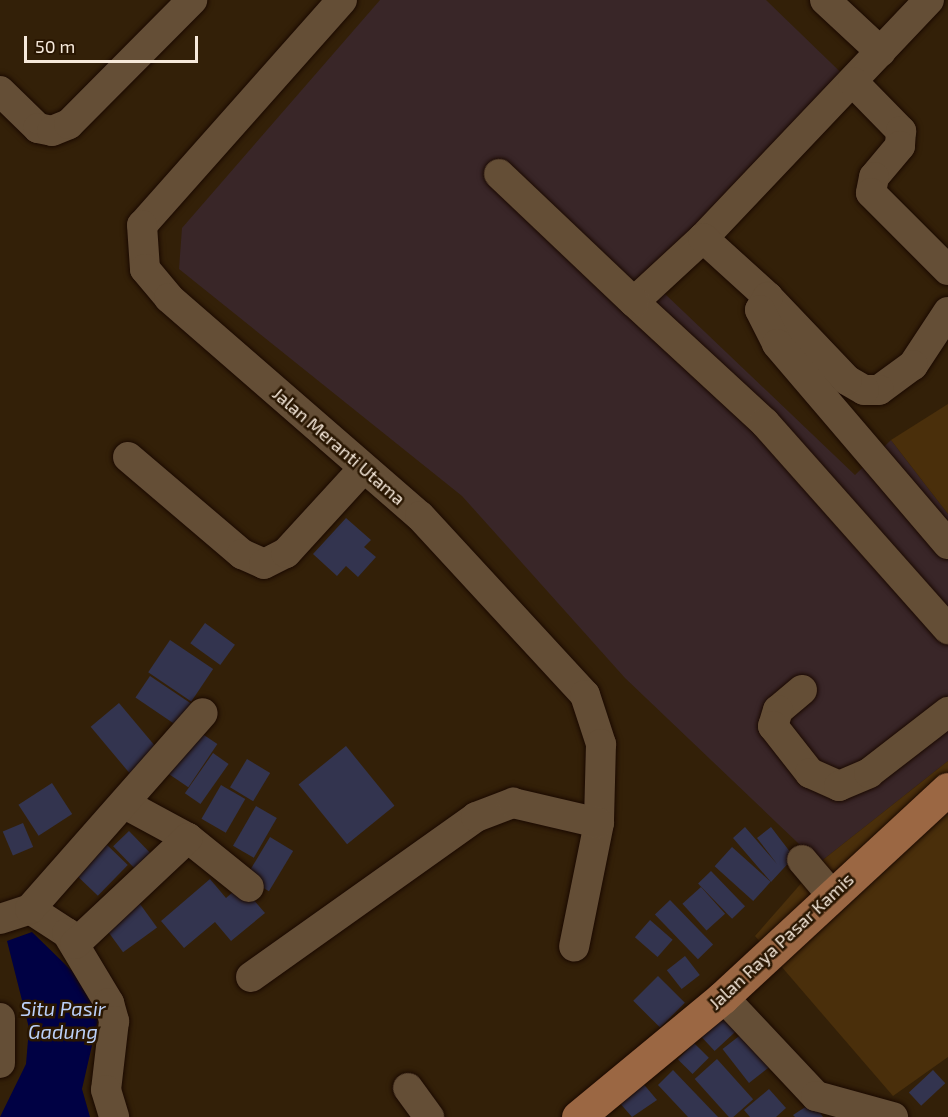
<!DOCTYPE html>
<style>
body{margin:0}
#map{position:relative;width:948px;height:1117px;overflow:hidden;background:#332008;font-family:"Exo 2",sans-serif}
div>[style]{position:absolute}
.industrial>*{inset:0;background:#392628}
.green>*{inset:0;background:#4a2f0b}
.water>*{inset:0;background:#000144}
.building>*{inset:0;background:#33344f;transform-origin:0 0}
.roads{filter:drop-shadow(0 0 2px #1a0900) drop-shadow(0 0 2px #1a0900)}
.minor>*{height:30px;margin:-15px;padding:0 15px;transform-origin:15px;border-radius:15px;background:#644e36}
.major>*{height:33px;margin:-16.5px;padding:0 16.5px;transform-origin:16.5px;border-radius:16.5px;background:#9b6743}
span{translate:-50% -50%;white-space:nowrap;text-align:center;line-height:1.15;-webkit-text-stroke:5px #291601;paint-order:stroke}
.street-label{font-size:18px;color:#f6e9db}
.water-label{font-size:20px;color:#bbd0f8;font-style:italic}
.scale{position:absolute;left:24px;top:36px;width:174px;height:27px;box-sizing:border-box;border:3px solid #f6e9db;border-top:0;padding-left:8px;font-size:18px;line-height:21px;white-space:nowrap;color:#f6e9db;-webkit-text-stroke:4px #291601;paint-order:stroke}
</style>
<div id="map">
<div class="industrial">
<i style="clip-path:polygon(380px 0,766px 0,860px 91px,663px 292px,855px 475px,891px 440px,948px 514px,948px 761px,819px 863px,625px 678px,462px 496px,179px 269px,182px 228px)"></i>
</div>
<div class="green">
<i style="clip-path:polygon(948px 404px,948px 514px,891px 440px)"></i>
<i style="clip-path:polygon(948px 761px,948px 1057px,893px 1096px,755px 936px,819px 863px)"></i>
</div>
<div class="water">
<i style="clip-path:polygon(32px 932px,73px 972px,99px 1015px,82px 1089px,90px 1117px,0 1117px,26px 1064px,29px 1028px,7px 941px)"></i>
</div>
<div class="building">
<i style="clip-path:polygon(346px 518px,371px 540px,364px 547px,376px 557px,358px 577px,346px 566px,337px 576px,313px 554px)"></i>
<i style="left:205px;top:623px;width:37px;height:25px;rotate:36deg"></i>
<i style="left:170px;top:640px;width:52px;height:39px;rotate:34deg"></i>
<i style="left:150px;top:676px;width:52px;height:26px;rotate:34deg"></i>
<i style="left:119px;top:703px;width:62px;height:37px;rotate:50deg"></i>
<i style="left:195px;top:729px;width:27px;height:52px;rotate:34deg"></i>
<i style="left:346px;top:746px;width:77px;height:61px;rotate:51deg"></i>
<i style="left:213px;top:753px;width:19px;height:49px;rotate:35deg"></i>
<i style="left:247px;top:759px;width:27px;height:33px;rotate:31deg"></i>
<i style="left:52px;top:783px;width:37px;height:40px;rotate:57deg"></i>
<i style="left:221px;top:785px;width:28px;height:39px;rotate:30deg"></i>
<i style="left:256px;top:806px;width:24px;height:46px;rotate:30deg"></i>
<i style="left:23px;top:823px;width:26px;height:22px;rotate:67deg"></i>
<i style="clip-path:polygon(745px 827px,777px 864px,757px 838px,771px 827px,794px 857px,771px 882px,733px 838px)"></i>
<i style="left:129px;top:831px;width:33px;height:22px;rotate:46deg"></i>
<i style="left:270px;top:837px;width:27px;height:47px;rotate:31deg"></i>
<i style="left:104px;top:842px;width:33px;height:43px;rotate:44deg"></i>
<i style="left:732px;top:847px;width:52px;height:26px;rotate:42deg"></i>
<i style="left:711px;top:871px;width:49px;height:18px;rotate:46deg"></i>
<i style="clip-path:polygon(210px 879px,226px 898px,241px 885px,265px 913px,231px 941px,215px 922px,184px 948px,161px 921px)"></i>
<i style="left:701px;top:887px;width:36px;height:25px;rotate:48deg"></i>
<i style="left:670px;top:900px;width:62px;height:21px;rotate:46deg"></i>
<i style="left:140px;top:904px;width:29px;height:42px;rotate:54deg"></i>
<i style="left:650px;top:920px;width:30px;height:23px;rotate:41deg"></i>
<i style="left:685px;top:956px;width:24px;height:23px;rotate:52deg"></i>
<i style="left:658px;top:976px;width:38px;height:35px;rotate:45deg"></i>
<i style="left:721px;top:1011px;width:25px;height:32px;rotate:47deg"></i>
<i style="left:743px;top:1033px;width:43px;height:26px;rotate:52deg"></i>
<i style="left:694px;top:1043px;width:21px;height:23px;rotate:45deg"></i>
<i style="left:717px;top:1059px;width:54px;height:30px;rotate:48deg"></i>
<i style="clip-path:polygon(673px 1070px,718px 1117px,688px 1117px,658px 1085px)"></i>
<i style="left:933px;top:1070px;width:18px;height:33px;rotate:47deg"></i>
<i style="clip-path:polygon(641px 1081px,657px 1100px,632px 1117px,618px 1101px)"></i>
<i style="clip-path:polygon(769px 1089px,786px 1108px,776px 1117px,750px 1117px,744px 1110px)"></i>
<i style="clip-path:polygon(813px 1102px,823px 1117px,795px 1117px,793px 1115px)"></i>
</div>
<div class="roads">
<div class="minor">
<i style="left:342px;top:0;width:301px;rotate:131.6deg"></i>
<i style="left:142px;top:225px;width:44px;rotate:86.1deg"></i>
<i style="left:145px;top:269px;width:38px;rotate:50deg"></i>
<i style="left:169px;top:298px;width:332px;rotate:41deg"></i>
<i style="left:420px;top:516px;width:243px;rotate:47.3deg"></i>
<i style="left:585px;top:695px;width:52px;rotate:71.9deg"></i>
<i style="left:601px;top:744px;width:79px;rotate:91.5deg"></i>
<i style="left:599px;top:823px;width:126px;rotate:101.4deg"></i>
<i style="left:825px;top:0;width:76px;rotate:42.9deg"></i>
<i style="left:929px;top:0;width:328px;rotate:133.5deg"></i>
<i style="left:703px;top:238px;width:94px;rotate:137.2deg"></i>
<i style="left:634px;top:302px;width:178px;rotate:42.7deg"></i>
<i style="left:765px;top:423px;width:276px;rotate:48.4deg"></i>
<i style="left:853px;top:82px;width:69px;rotate:45.6deg"></i>
<i style="left:901px;top:131px;width:15px;rotate:94deg"></i>
<i style="left:900px;top:146px;width:40px;rotate:130deg"></i>
<i style="left:874px;top:177px;width:16px;rotate:101deg"></i>
<i style="left:871px;top:193px;width:109px;rotate:45deg"></i>
<i style="left:0;top:91px;width:53px;rotate:44.2deg"></i>
<i style="left:38px;top:128px;width:14px;rotate:12deg"></i>
<i style="left:52px;top:131px;width:18px;rotate:-22deg"></i>
<i style="left:69px;top:124px;width:175px;rotate:-45.2deg"></i>
<i style="left:499px;top:174px;width:186px;rotate:43.5deg"></i>
<i style="left:703px;top:238px;width:88px;rotate:42.2deg"></i>
<i style="left:948px;top:312px;width:64px;rotate:123.4deg"></i>
<i style="left:913px;top:365px;width:42px;rotate:143.7deg"></i>
<i style="left:879px;top:390px;width:15px;rotate:180deg"></i>
<i style="left:864px;top:390px;width:20px;rotate:-150deg"></i>
<i style="left:847px;top:380px;width:115px;rotate:-133.6deg"></i>
<i style="left:768px;top:297px;width:15px;rotate:122deg"></i>
<i style="left:760px;top:310px;width:38px;rotate:63deg"></i>
<i style="left:777px;top:344px;width:263px;rotate:49.5deg"></i>
<i style="left:128px;top:457px;width:150px;rotate:40.4deg"></i>
<i style="left:242px;top:554px;width:24px;rotate:24deg"></i>
<i style="left:264px;top:564px;width:25px;rotate:-27deg"></i>
<i style="left:286px;top:553px;width:115px;rotate:-47.5deg"></i>
<i style="left:802px;top:690px;width:31px;rotate:140deg"></i>
<i style="left:778px;top:710px;width:17px;rotate:107deg"></i>
<i style="left:773px;top:726px;width:60px;rotate:51.8deg"></i>
<i style="left:810px;top:773px;width:32px;rotate:24deg"></i>
<i style="left:839px;top:786px;width:33px;rotate:-23deg"></i>
<i style="left:869px;top:773px;width:100px;rotate:-37.7deg"></i>
<i style="left:125px;top:804px;width:72px;rotate:28.4deg"></i>
<i style="left:188px;top:838px;width:78px;rotate:38.8deg"></i>
<i style="left:802px;top:860px;width:43px;rotate:49.7deg"></i>
<i style="left:30px;top:909px;width:44px;rotate:33deg"></i>
<i style="left:67px;top:933px;width:82px;rotate:59deg"></i>
<i style="left:109px;top:1003px;width:19px;rotate:74deg"></i>
<i style="left:114px;top:1021px;width:69px;rotate:96.6deg"></i>
<i style="left:106px;top:1090px;width:28px;rotate:73deg"></i>
<i style="left:0;top:919px;width:32px;rotate:-18deg"></i>
<i style="left:30px;top:909px;width:261px;rotate:-48.6deg"></i>
<i style="left:75px;top:944px;width:155px;rotate:-43.2deg"></i>
<i style="left:251px;top:977px;width:276px;rotate:-35.4deg"></i>
<i style="left:476px;top:817px;width:40px;rotate:-21deg"></i>
<i style="left:513px;top:803px;width:88px;rotate:13.1deg"></i>
<i style="left:723px;top:997px;width:136px;rotate:46.8deg"></i>
<i style="left:816px;top:1096px;width:80px;rotate:15.3deg"></i>
<i style="left:0;top:1018px;width:45px;rotate:90deg"></i>
<i style="left:408px;top:1088px;width:36px;rotate:54deg"></i>
</div>
<div class="major">
<i style="left:578px;top:1117px;width:188px;rotate:-39.6deg"></i>
<i style="left:723px;top:997px;width:306px;rotate:-42.8deg"></i>
</div>
</div>
<div class="street-label">
<span style="left:339px;top:446px;rotate:41deg">Jalan Meranti Utama</span>
<span style="left:781px;top:941px;rotate:-43deg">Jalan Raya Pasar Kamis</span>
</div>
<div class="water-label">
<span style="left:63px;top:1020px">Situ Pasir<br>Gadung</span>
</div>
<div class="scale">50 m</div>
</div>
